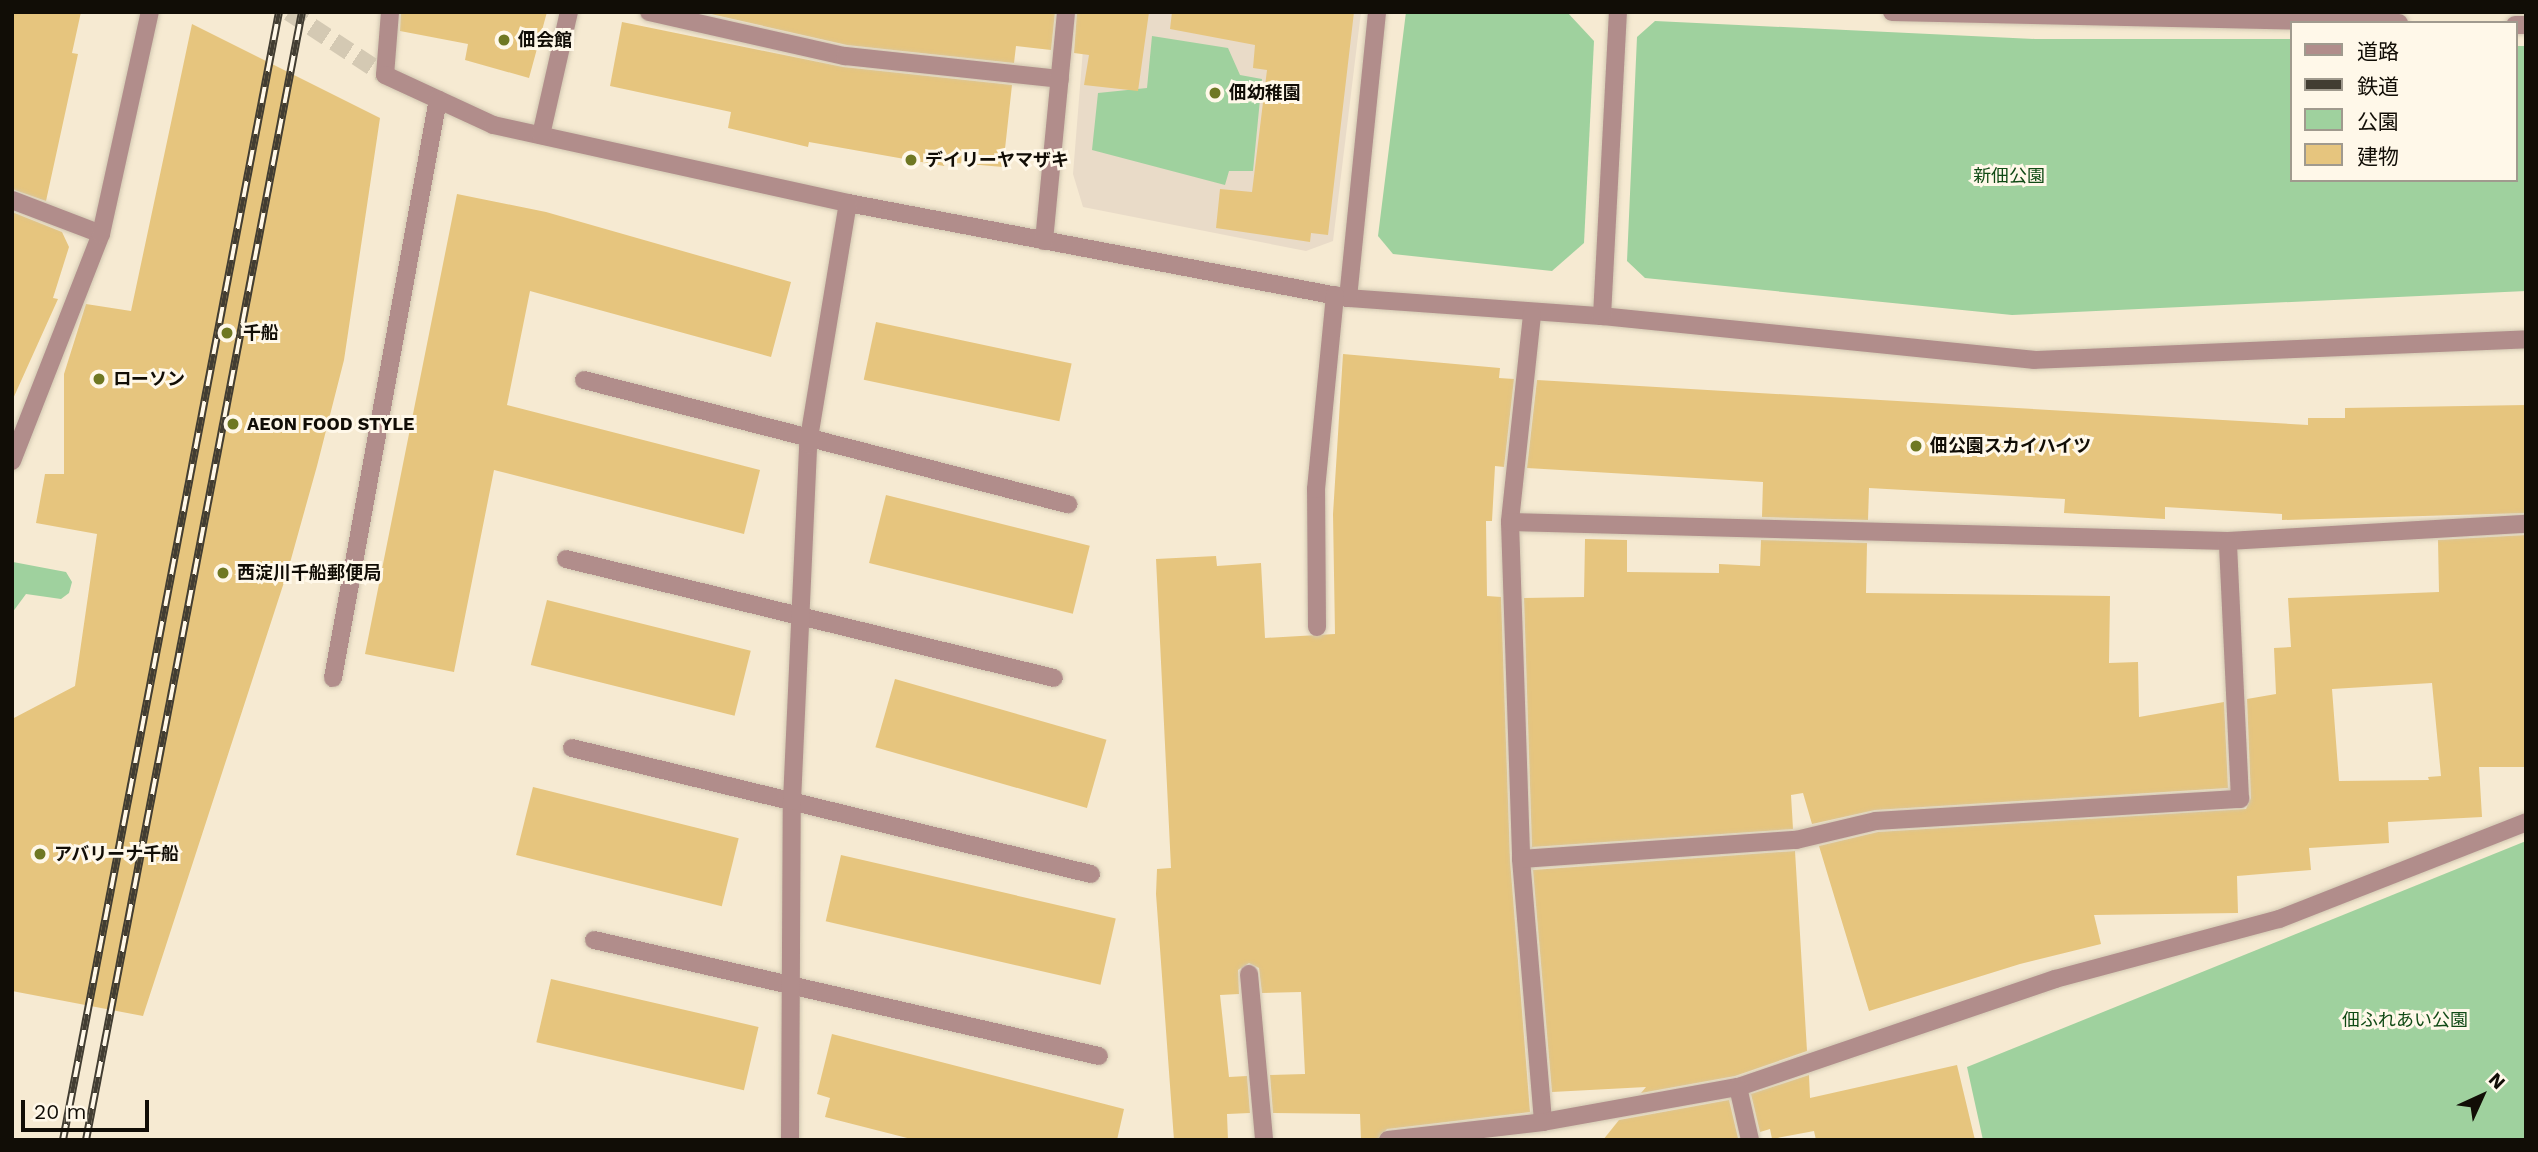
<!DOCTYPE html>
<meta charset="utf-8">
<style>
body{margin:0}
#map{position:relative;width:2538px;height:1152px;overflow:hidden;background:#f6ead2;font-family:"Work Sans","Noto Sans JP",sans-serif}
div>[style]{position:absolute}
.education>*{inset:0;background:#e9dbc8}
.green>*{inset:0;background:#9fd19e}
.building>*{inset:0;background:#e6c57e;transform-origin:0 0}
.minor-tunnel>*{height:18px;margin-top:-9px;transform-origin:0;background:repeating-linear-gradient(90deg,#d4c9b3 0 18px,transparent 0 27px)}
.roads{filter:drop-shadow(0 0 2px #d1c7b1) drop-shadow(0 0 2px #d1c7b1)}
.minor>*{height:18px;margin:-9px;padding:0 9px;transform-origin:9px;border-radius:9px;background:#b18d8b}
.rail>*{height:8px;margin-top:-4px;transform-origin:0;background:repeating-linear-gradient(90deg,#fff8e9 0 16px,#423d32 0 32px);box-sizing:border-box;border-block:2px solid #423d32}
.dots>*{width:19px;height:19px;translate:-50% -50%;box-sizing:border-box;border:4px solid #fff8e9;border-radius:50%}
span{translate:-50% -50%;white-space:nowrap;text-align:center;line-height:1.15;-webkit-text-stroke:6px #fff8e9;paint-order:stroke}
.poi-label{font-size:18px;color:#110d06;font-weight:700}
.left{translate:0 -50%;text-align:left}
.park-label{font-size:18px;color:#104a15}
.frame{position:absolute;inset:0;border:14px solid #110d06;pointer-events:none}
.legend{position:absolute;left:2290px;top:21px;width:228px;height:161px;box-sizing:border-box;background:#fff8e9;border:2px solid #a09a8e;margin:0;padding:9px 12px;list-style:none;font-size:21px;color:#110d06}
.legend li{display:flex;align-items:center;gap:14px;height:35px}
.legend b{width:35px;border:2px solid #a09a8e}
.north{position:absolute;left:2447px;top:1061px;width:70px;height:70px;-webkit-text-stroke:5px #fff8e9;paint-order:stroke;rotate:45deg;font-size:19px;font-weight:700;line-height:28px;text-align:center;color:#110d06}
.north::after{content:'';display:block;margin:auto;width:24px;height:32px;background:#110d06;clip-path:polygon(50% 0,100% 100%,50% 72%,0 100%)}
.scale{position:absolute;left:21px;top:1100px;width:128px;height:32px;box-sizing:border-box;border:4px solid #110d06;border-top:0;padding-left:9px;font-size:21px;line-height:24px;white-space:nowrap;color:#110d06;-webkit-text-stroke:5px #fff8e9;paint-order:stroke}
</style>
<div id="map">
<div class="education">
<i style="clip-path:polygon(1086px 12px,1361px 12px,1333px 241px,1306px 251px,1083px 207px,1073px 174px)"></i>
</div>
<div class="green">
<i style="clip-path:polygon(1406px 12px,1567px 12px,1594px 41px,1584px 243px,1552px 271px,1393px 254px,1378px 236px)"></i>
<i style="clip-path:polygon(1655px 21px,2035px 39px,2291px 39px,2291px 180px,2515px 180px,2515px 46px,2526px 46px,2526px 291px,2012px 315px,1645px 278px,1627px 261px,1637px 37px)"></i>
<i style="clip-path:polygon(1152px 36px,1228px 48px,1240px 75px,1262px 79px,1253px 171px,1229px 171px,1225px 185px,1092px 150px,1098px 93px,1147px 88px)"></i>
<i style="clip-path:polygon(13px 562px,66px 572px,72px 582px,69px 593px,61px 599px,26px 594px,12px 613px)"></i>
<i style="clip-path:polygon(2526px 841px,2526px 1140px,1983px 1140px,1967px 1067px)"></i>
</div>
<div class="building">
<i style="clip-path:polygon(12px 12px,81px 12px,72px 53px,78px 54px,46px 201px,12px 189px)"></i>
<i style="clip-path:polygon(401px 12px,547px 12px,529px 78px,465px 60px,468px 44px,400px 31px)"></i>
<i style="clip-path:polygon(702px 12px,1055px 12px,1051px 50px,1016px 46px,1014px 63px,847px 45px)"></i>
<i style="clip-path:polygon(1077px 12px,1149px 12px,1138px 91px,1084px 85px,1089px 55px,1074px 53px)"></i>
<i style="clip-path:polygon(1172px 12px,1354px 12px,1328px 235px,1311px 233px,1310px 242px,1216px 228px,1220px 189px,1252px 192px,1267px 70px,1253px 68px,1255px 45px,1170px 29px)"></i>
<i style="clip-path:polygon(622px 22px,843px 67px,1012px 85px,1003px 167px,945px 162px,944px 166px,809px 142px,808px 147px,728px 128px,731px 112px,610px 86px)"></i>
<i style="clip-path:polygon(192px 24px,380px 118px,344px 360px,317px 466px,288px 570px,143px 1016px,12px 991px,12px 719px,75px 686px,97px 534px,36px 523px,45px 474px,64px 474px,64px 374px,86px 304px,131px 311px)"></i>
<i style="clip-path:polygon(457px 194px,546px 212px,791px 282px,771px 357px,530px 291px,507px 405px,760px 470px,744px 534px,494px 470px,454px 672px,365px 654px)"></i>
<i style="clip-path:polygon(12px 212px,62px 232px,69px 247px,53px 298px,58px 299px,12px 401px)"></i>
<i style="left:876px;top:322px;width:200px;height:59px;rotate:12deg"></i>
<i style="clip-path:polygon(1343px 354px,1500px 368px,1499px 378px,1514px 379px,1504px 467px,1495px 466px,1492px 521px,1486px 521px,1487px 596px,1501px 597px,1510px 860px,1530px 1112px,1387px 1129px,1377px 1140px,1361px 1140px,1360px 1114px,1273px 1113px,1270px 1075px,1305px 1074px,1301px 992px,1262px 993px,1259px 968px,1249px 963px,1238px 970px,1239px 994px,1220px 995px,1229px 1077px,1247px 1076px,1250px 1113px,1227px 1114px,1228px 1140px,1174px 1140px,1156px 894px,1157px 869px,1171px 868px,1156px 559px,1216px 556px,1217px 566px,1261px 563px,1265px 638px,1335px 634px,1333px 514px)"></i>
<i style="clip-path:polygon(1537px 380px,2308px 425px,2308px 418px,2345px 418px,2345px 408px,2526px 405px,2526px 513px,2282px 520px,2282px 514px,2165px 507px,2165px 519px,2064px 513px,2065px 499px,1869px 488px,1868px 520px,1762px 517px,1763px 482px,1527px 468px)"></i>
<i style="left:886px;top:495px;width:210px;height:70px;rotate:14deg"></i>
<i style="clip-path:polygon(evenodd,2526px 535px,2526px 767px,2479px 767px,2482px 817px,2388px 822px,2389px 843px,2309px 848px,2311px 870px,2237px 876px,2238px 913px,2094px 915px,2101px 944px,2020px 964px,1869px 1011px,1819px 846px,1878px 832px,2246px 809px,2251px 798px,2247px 699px,2276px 694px,2274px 648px,2291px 647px,2288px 598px,2439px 592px,2438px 540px,2526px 535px,2432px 683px,2441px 776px,2428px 777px,2429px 780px,2339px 781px,2332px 689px,2432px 683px)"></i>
<i style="clip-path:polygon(1585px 539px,1627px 540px,1627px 572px,1719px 573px,1719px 564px,1760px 566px,1761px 540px,1867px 543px,1866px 593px,2110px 596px,2109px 663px,2138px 662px,2139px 717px,2224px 702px,2228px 788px,1875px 810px,1812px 824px,1803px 793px,1791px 795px,1793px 829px,1532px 847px,1524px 598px,1584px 597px)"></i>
<i style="left:547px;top:600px;width:210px;height:67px;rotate:14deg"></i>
<i style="left:895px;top:679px;width:220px;height:71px;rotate:16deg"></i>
<i style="left:533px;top:787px;width:212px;height:70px;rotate:14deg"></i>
<i style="clip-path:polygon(1795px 851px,1807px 1051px,1735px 1076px,1641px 1093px,1646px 1087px,1552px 1092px,1533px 870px)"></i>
<i style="left:841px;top:855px;width:282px;height:68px;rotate:13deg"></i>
<i style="left:551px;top:979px;width:213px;height:65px;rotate:13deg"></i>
<i style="clip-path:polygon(832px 1034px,1124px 1109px,1117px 1140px,915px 1140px,825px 1117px,830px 1098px,817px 1094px)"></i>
<i style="clip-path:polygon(1957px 1065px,1975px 1140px,1816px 1140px,1814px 1131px,1772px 1139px,1770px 1129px,1760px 1132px,1751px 1094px,1809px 1075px,1810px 1098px)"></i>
<i style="clip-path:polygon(1729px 1100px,1738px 1138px,1603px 1140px,1619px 1120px)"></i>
</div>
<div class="minor-tunnel">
<i style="left:289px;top:12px;width:115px;rotate:33.3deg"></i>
</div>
<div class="roads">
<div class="minor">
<i style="left:390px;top:12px;width:63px;rotate:94.5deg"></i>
<i style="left:385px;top:75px;width:119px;rotate:24.8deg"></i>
<i style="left:493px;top:125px;width:363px;rotate:12.4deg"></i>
<i style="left:848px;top:203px;width:509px;rotate:10.76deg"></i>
<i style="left:1348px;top:298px;width:255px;rotate:4.1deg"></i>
<i style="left:1602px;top:316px;width:434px;rotate:5.8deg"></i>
<i style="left:2034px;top:360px;width:492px;rotate:-2.4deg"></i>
<i style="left:649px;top:12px;width:201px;rotate:12.7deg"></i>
<i style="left:845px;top:56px;width:216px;rotate:6.1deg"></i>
<i style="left:1892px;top:12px;width:507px;rotate:1.24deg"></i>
<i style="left:2515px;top:25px;width:11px"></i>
<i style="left:541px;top:135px;width:126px;rotate:-77.2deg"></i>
<i style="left:12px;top:200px;width:95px;rotate:20.9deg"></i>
<i style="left:1044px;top:241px;width:230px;rotate:-84.5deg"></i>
<i style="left:1348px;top:298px;width:287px;rotate:-84.2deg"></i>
<i style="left:1532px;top:315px;width:208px;rotate:96.1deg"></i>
<i style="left:1510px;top:522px;width:337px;rotate:88.1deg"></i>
<i style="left:1521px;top:859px;width:264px;rotate:85.2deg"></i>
<i style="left:1543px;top:1122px;width:198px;rotate:-10.2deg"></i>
<i style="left:1738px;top:1087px;width:335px;rotate:-18.8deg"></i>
<i style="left:2055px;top:979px;width:232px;rotate:-15deg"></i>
<i style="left:2279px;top:919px;width:265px;rotate:-21.4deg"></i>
<i style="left:1602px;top:316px;width:304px;rotate:-87deg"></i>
<i style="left:584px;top:380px;width:500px;rotate:14.4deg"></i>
<i style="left:12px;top:461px;width:244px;rotate:-68.6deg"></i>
<i style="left:101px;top:234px;width:227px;rotate:-77.6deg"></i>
<i style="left:1510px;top:522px;width:718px;rotate:1.52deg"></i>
<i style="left:2228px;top:541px;width:298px;rotate:-3.3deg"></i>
<i style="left:566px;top:559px;width:502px;rotate:13.7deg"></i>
<i style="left:1317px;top:627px;width:138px;rotate:-90.4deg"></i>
<i style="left:1316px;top:489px;width:195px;rotate:-84.4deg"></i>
<i style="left:333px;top:678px;width:588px;rotate:-79.72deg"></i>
<i style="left:572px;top:748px;width:534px;rotate:13.65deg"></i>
<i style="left:1521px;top:859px;width:276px;rotate:-4deg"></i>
<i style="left:1796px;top:840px;width:82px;rotate:-13.4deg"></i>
<i style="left:1876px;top:821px;width:365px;rotate:-3.5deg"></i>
<i style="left:2240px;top:799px;width:258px;rotate:-92.7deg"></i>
<i style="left:594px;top:940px;width:518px;rotate:12.94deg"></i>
<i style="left:1249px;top:974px;width:167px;rotate:84.8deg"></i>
<i style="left:1738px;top:1087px;width:54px;rotate:77.2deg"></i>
<i style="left:790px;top:1140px;width:339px;rotate:-89.7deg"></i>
<i style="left:792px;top:801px;width:357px;rotate:-87.4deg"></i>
<i style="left:808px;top:444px;width:244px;rotate:-80.6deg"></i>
<i style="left:1388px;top:1140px;width:156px;rotate:-6.6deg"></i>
</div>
</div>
<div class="rail">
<i style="left:63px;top:1140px;width:1148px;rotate:-79.16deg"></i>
<i style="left:86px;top:1140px;width:1148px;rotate:-79.16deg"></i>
</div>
<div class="dots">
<i style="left:504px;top:40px;background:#6f7823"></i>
<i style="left:1215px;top:93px;background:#6f7823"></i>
<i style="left:911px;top:160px;background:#6f7823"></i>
<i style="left:227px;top:333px;background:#6f7823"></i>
<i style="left:99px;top:379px;background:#6f7823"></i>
<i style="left:233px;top:424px;background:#6f7823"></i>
<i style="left:1916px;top:446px;background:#6f7823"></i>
<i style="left:223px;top:573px;background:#6f7823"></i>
<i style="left:40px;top:854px;background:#6f7823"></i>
</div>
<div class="poi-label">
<span class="left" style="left:518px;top:40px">佃会館</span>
<span class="left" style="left:1229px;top:93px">佃幼稚園</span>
<span class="left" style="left:925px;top:160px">デイリーヤマザキ</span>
<span class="left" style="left:243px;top:333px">千船</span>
<span class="left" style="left:113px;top:379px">ローソン</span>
<span class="left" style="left:247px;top:424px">AEON FOOD STYLE</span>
<span class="left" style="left:1930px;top:446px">佃公園スカイハイツ</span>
<span class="left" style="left:237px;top:573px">西淀川千船郵便局</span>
<span class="left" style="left:54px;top:854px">アバリーナ千船</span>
</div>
<div class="park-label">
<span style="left:2009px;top:176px">新佃公園</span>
<span style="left:2405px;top:1020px">佃ふれあい公園</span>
</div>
<div class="frame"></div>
<ul class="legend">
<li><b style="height:9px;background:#b18d8b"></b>道路</li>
<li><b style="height:9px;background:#423d32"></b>鉄道</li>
<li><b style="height:19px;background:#9fd19e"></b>公園</li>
<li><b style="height:19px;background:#e6c57e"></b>建物</li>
</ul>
<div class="north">N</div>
<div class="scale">20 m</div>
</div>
